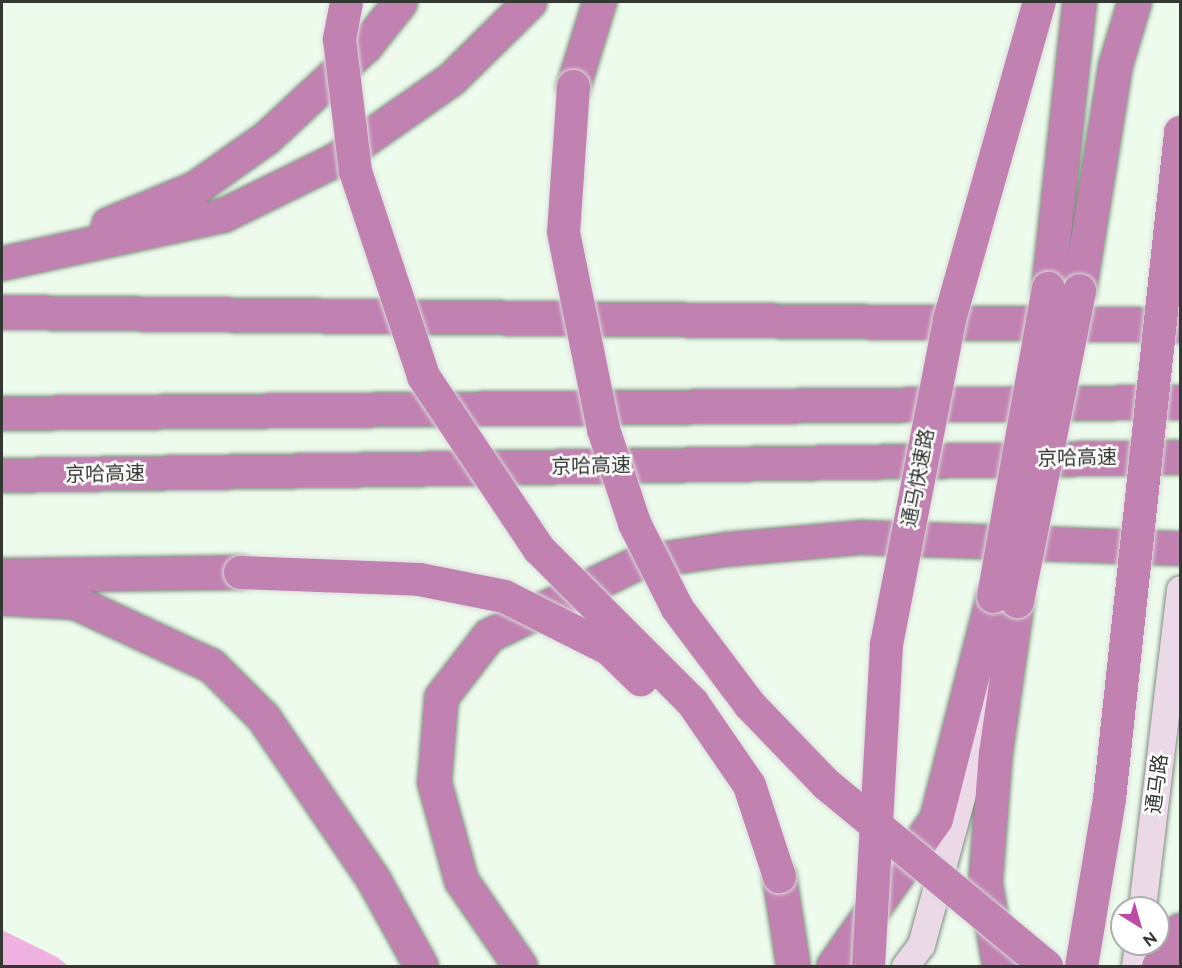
<!DOCTYPE html>
<meta charset="utf-8">
<style>
body{margin:0}
#map{position:relative;width:1182px;height:968px;overflow:hidden;background:#edfbed;font-family:Raleway,"Noto Sans SC",sans-serif}
div>[style]{position:absolute}
.forest>*{inset:0;background:#efb1df}
.roads{filter:drop-shadow(0 0 2px #808d80) drop-shadow(0 0 2px #808d80)}
.secondary>*{height:27px;margin:-13.5px;padding:0 13.5px;transform-origin:13.5px;border-radius:13.5px;background:#ecd9e8}
.highway>*{height:33px;margin:-16.5px;padding:0 16.5px;transform-origin:16.5px;border-radius:16.5px;background:#c181b1}
.bridges{filter:drop-shadow(0 0 2px #dadbda) drop-shadow(0 0 2px #dadbda)}
.highway-bridge>*{height:33px;margin:-16.5px;padding:0 16.5px;transform-origin:16.5px;border-radius:16.5px;background:#c181b1}
span{translate:-50% -50%;white-space:nowrap;text-align:center;line-height:1.15;-webkit-text-stroke:5px #fff;paint-order:stroke}
.street-label{font-size:20px;color:#333832}
.frame{position:absolute;inset:0;border:3px solid #333832;pointer-events:none}
.north{position:absolute;left:1110px;top:896px;width:60px;height:60px;box-sizing:border-box;background:#fff;border:2px solid #adafad;border-radius:50%;rotate:143deg;font-size:16px;font-weight:700;line-height:24px;text-align:center;color:#333832}
.north::after{content:'';display:block;margin:auto;width:21px;height:27px;background:#be4ca7;clip-path:polygon(50% 0,100% 100%,50% 72%,0 100%)}
</style>
<div id="map">
<div class="forest">
<i style="clip-path:polygon(2px 930px,57px 957px,68px 966px,2px 966px)"></i>
</div>
<div class="roads">
<div class="secondary">
<i style="left:1142px;top:908px;width:321px;rotate:-83.2deg"></i>
<i style="left:905px;top:966px;width:26px;rotate:-53deg"></i>
<i style="left:921px;top:945px;width:222px;rotate:-74.8deg"></i>
<i style="left:979px;top:731px;width:74px;rotate:-81.4deg"></i>
<i style="left:1135px;top:966px;width:22px;rotate:-82deg"></i>
</div>
<div class="highway">
<i style="left:573px;top:86px;width:88px;rotate:-72.8deg"></i>
<i style="left:108px;top:224px;width:94px;rotate:-22.5deg"></i>
<i style="left:195px;top:188px;width:88px;rotate:-35.3deg"></i>
<i style="left:267px;top:137px;width:134px;rotate:-42.9deg"></i>
<i style="left:365px;top:46px;width:56px;rotate:-51.5deg"></i>
<i style="left:2px;top:263px;width:226px;rotate:-12.3deg"></i>
<i style="left:223px;top:215px;width:125px;rotate:-26.2deg"></i>
<i style="left:335px;top:160px;width:141px;rotate:-34.9deg"></i>
<i style="left:451px;top:79px;width:110px;rotate:-44.6deg"></i>
<i style="left:1048px;top:288px;width:288px;rotate:-83.8deg"></i>
<i style="left:1079px;top:290px;width:228px;rotate:-80.9deg"></i>
<i style="left:1115px;top:65px;width:66px;rotate:-73.2deg"></i>
<i style="left:2px;top:312px;width:1178px;rotate:0.63deg"></i>
<i style="left:2px;top:413px;width:1178px;rotate:-0.54deg"></i>
<i style="left:2px;top:475px;width:1178px;rotate:-0.88deg"></i>
<i style="left:2px;top:575px;width:238px;rotate:-0.7deg"></i>
<i style="left:2px;top:598px;width:73px;rotate:3.1deg"></i>
<i style="left:75px;top:602px;width:151px;rotate:25deg"></i>
<i style="left:212px;top:666px;width:72px;rotate:45deg"></i>
<i style="left:263px;top:717px;width:196px;rotate:55.8deg"></i>
<i style="left:373px;top:879px;width:99px;rotate:61.1deg"></i>
<i style="left:779px;top:876px;width:91px;rotate:81.2deg"></i>
<i style="left:520px;top:966px;width:104px;rotate:-124.5deg"></i>
<i style="left:461px;top:880px;width:102px;rotate:-105.4deg"></i>
<i style="left:434px;top:782px;width:85px;rotate:-85.3deg"></i>
<i style="left:441px;top:697px;width:78px;rotate:-52.3deg"></i>
<i style="left:489px;top:635px;width:167px;rotate:-26deg"></i>
<i style="left:639px;top:562px;width:88px;rotate:-8.5deg"></i>
<i style="left:726px;top:549px;width:136px;rotate:-5.1deg"></i>
<i style="left:861px;top:537px;width:319px;rotate:2deg"></i>
<i style="left:833px;top:966px;width:179px;rotate:-55deg"></i>
<i style="left:936px;top:819px;width:230px;rotate:-75.7deg"></i>
<i style="left:999px;top:966px;width:85px;rotate:-99.5deg"></i>
<i style="left:985px;top:882px;width:129px;rotate:-85.6deg"></i>
<i style="left:995px;top:753px;width:154px;rotate:-81.8deg"></i>
<i style="left:1158px;top:966px;width:42px;rotate:-58.6deg"></i>
</div>
</div>
<div class="bridges">
<div class="highway-bridge">
<i style="left:346px;top:2px;width:38px;rotate:101deg"></i>
<i style="left:339px;top:39px;width:133px;rotate:83.1deg"></i>
<i style="left:355px;top:171px;width:216px;rotate:71.6deg"></i>
<i style="left:423px;top:376px;width:207px;rotate:56.2deg"></i>
<i style="left:538px;top:548px;width:218px;rotate:45deg"></i>
<i style="left:692px;top:702px;width:101px;rotate:55.5deg"></i>
<i style="left:749px;top:785px;width:96px;rotate:71.8deg"></i>
<i style="left:573px;top:86px;width:146px;rotate:93.9deg"></i>
<i style="left:563px;top:232px;width:201px;rotate:78.5deg"></i>
<i style="left:603px;top:429px;width:99px;rotate:71.7deg"></i>
<i style="left:634px;top:523px;width:95px;rotate:63.2deg"></i>
<i style="left:677px;top:608px;width:120px;rotate:53.1deg"></i>
<i style="left:749px;top:704px;width:110px;rotate:46.1deg"></i>
<i style="left:825px;top:783px;width:287px;rotate:39.6deg"></i>
<i style="left:240px;top:572px;width:179px;rotate:2.2deg"></i>
<i style="left:419px;top:579px;width:87px;rotate:11.3deg"></i>
<i style="left:504px;top:596px;width:116px;rotate:26.6deg"></i>
<i style="left:608px;top:648px;width:45px;rotate:44.1deg"></i>
<i style="left:993px;top:596px;width:313px;rotate:-79.9deg"></i>
<i style="left:1017px;top:601px;width:317px;rotate:-78.7deg"></i>
<i style="left:868px;top:966px;width:323px;rotate:-86.8deg"></i>
<i style="left:886px;top:644px;width:331px;rotate:-79deg"></i>
<i style="left:949px;top:319px;width:330px;rotate:-74.2deg"></i>
<i style="left:1081px;top:966px;width:170px;rotate:-80.5deg"></i>
<i style="left:1109px;top:798px;width:670px;rotate:-83.91deg"></i>
</div>
</div>
<div class="street-label">
<span style="left:1077px;top:458px;rotate:-1deg">京哈高速</span>
<span style="left:591px;top:466px;rotate:-1deg">京哈高速</span>
<span style="left:105px;top:474px;rotate:-1deg">京哈高速</span>
<span style="left:918px;top:478px;rotate:-79deg">通马快速路</span>
<span style="left:1157px;top:784px;rotate:-83deg">通马路</span>
</div>
<div class="frame"></div>
<div class="north">N</div>
</div>
